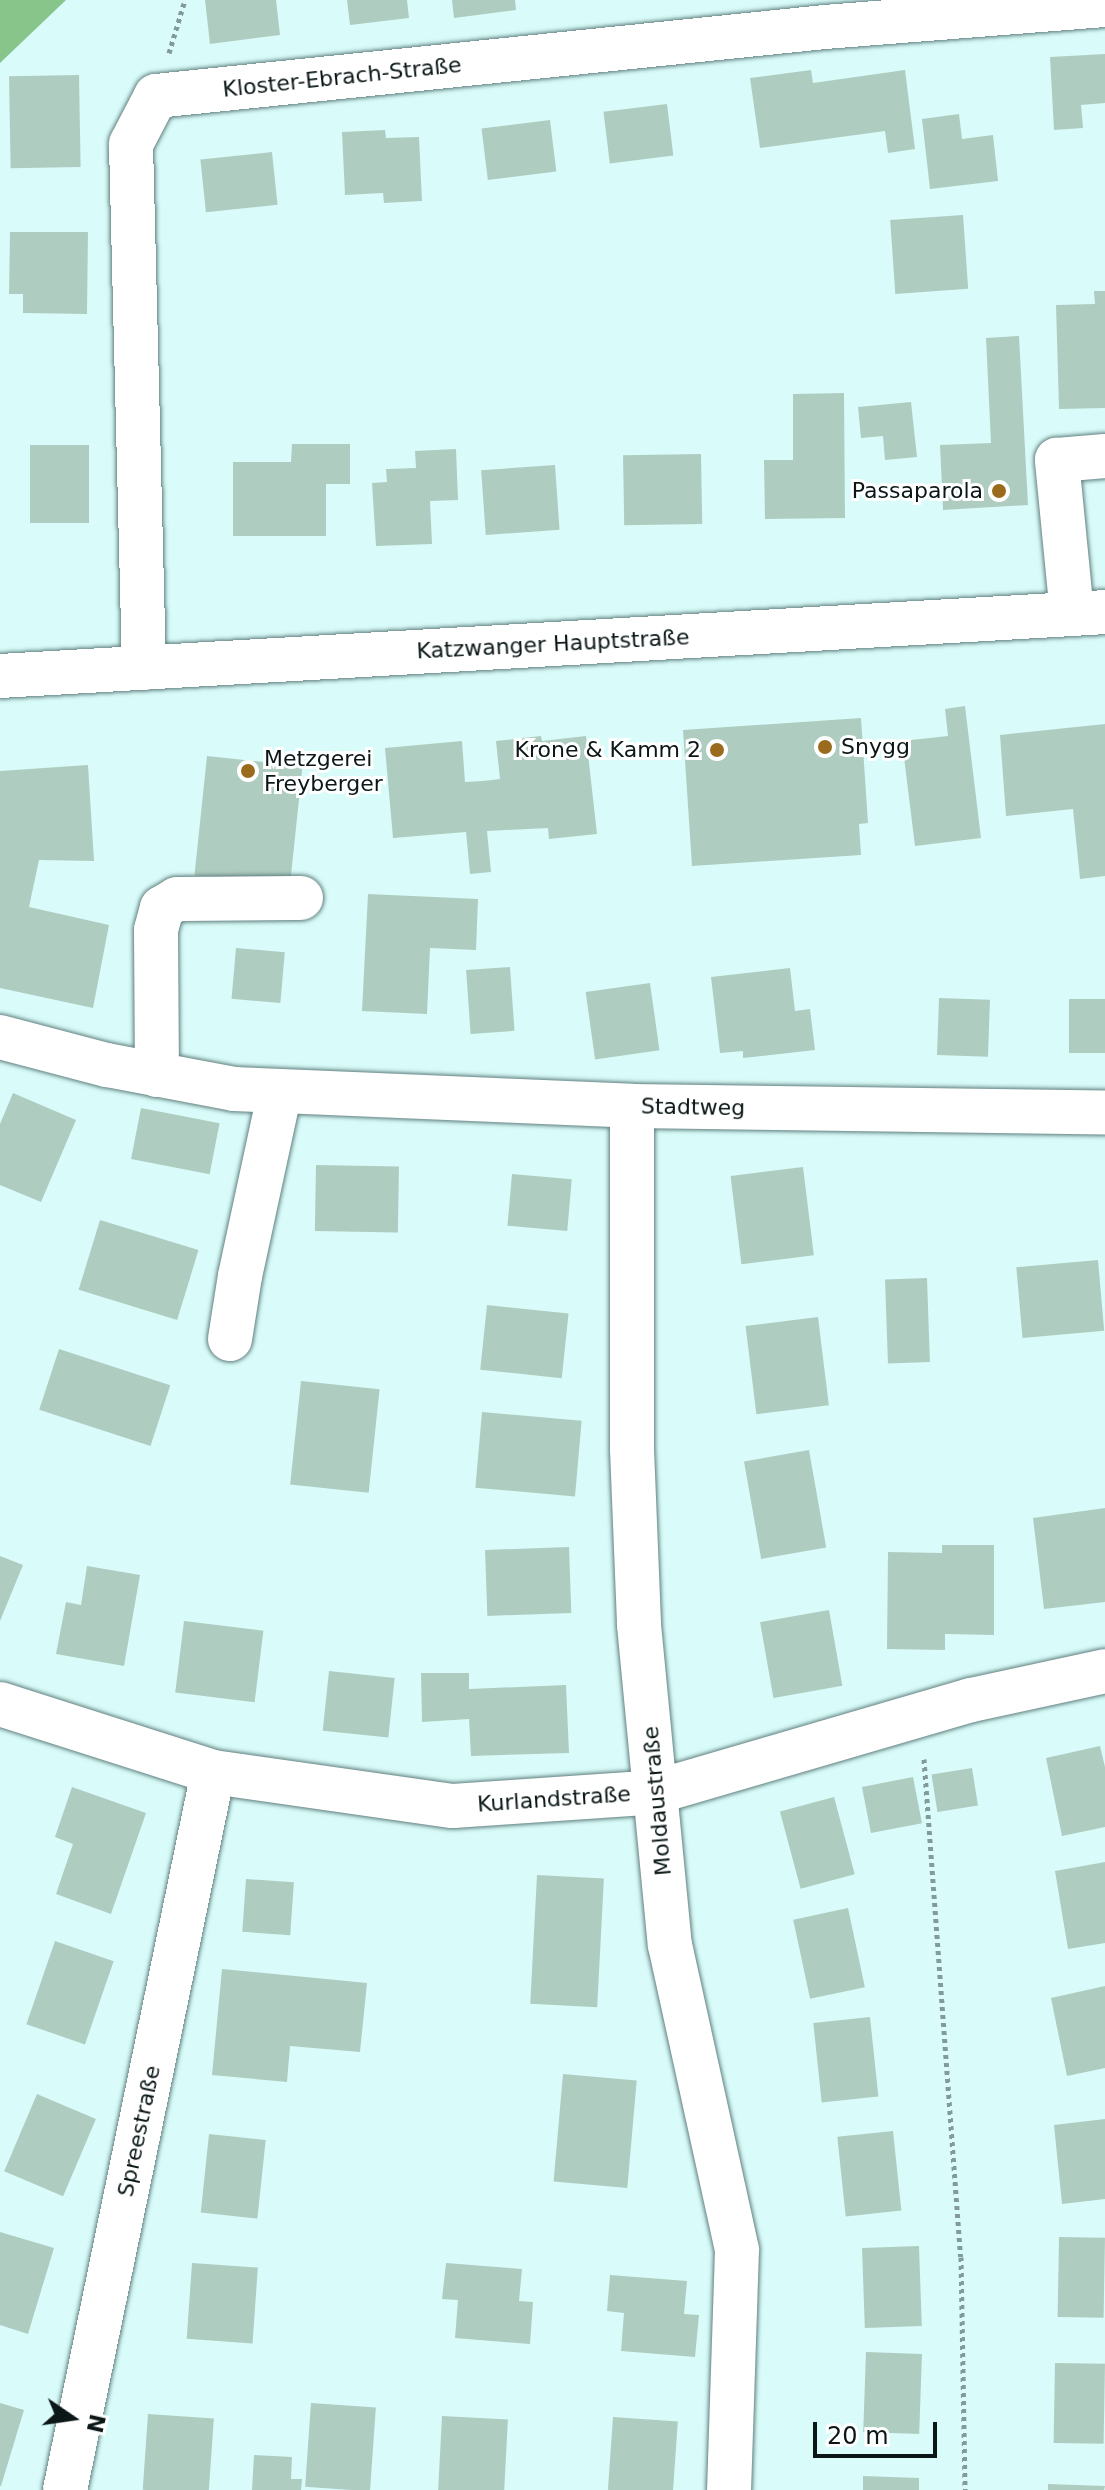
<!DOCTYPE html>
<meta charset="utf-8">
<style>
body{margin:0}
#map{position:relative;width:1105px;height:2490px;overflow:hidden;background:#d9fcfa;font-family:"DejaVu Sans",sans-serif}
div>[style]{position:absolute}
.forest>*{inset:0;background:#87c58a}
.building>*{inset:0;background:#afccc0;transform-origin:0 0}
.path>*{height:5px;margin-top:-2.5px;transform-origin:0;background:repeating-linear-gradient(90deg,#829b9a 0 4px,transparent 0 8px)}
.roads{filter:drop-shadow(0 0 2px #61807f) drop-shadow(0 0 2px #61807f)}
.minor>*{height:44px;margin:-22px;padding:0 22px;transform-origin:22px;border-radius:22px;background:#fff}
.major>*{height:44px;margin:-22px;padding:0 22px;transform-origin:22px;border-radius:22px;background:#fff}
.dots>*{width:22px;height:22px;translate:-50% -50%;box-sizing:border-box;border:4px solid #fff;border-radius:50%}
span{translate:-50% -50%;white-space:nowrap;text-align:center;line-height:1.15;-webkit-text-stroke:6px #fff;paint-order:stroke}
.street-label{font-size:22px;color:#0b1717}
.poi-label{font-size:22px;color:#0b1717}
.right{translate:-100% -50%;text-align:right}
.left{translate:0 -50%;text-align:left}
.north{position:absolute;left:32px;top:2378px;width:80px;height:80px;-webkit-text-stroke:6px #fff;paint-order:stroke;rotate:103deg;font-size:22px;font-weight:700;line-height:32px;text-align:center;color:#0b1717}
.north::after{content:'';display:block;margin:auto;width:28px;height:36px;background:#0b1717;clip-path:polygon(50% 0,100% 100%,50% 72%,0 100%)}
.scale{position:absolute;left:813px;top:2422px;width:124px;height:36px;box-sizing:border-box;border:4px solid #0b1717;border-top:0;padding-left:10px;font-size:24px;line-height:28px;white-space:nowrap;color:#0b1717;-webkit-text-stroke:6px #fff;paint-order:stroke}
</style>
<div id="map">
<div class="forest">
<i style="clip-path:polygon(0 0,66px 0,0 63px)"></i>
</div>
<div class="building">
<i style="clip-path:polygon(205px 0,276px 0,280px 35px,210px 44px)"></i>
<i style="clip-path:polygon(347px 0,407px 0,409px 18px,350px 25px)"></i>
<i style="clip-path:polygon(452px 0,515px 0,516px 10px,454px 18px)"></i>
<i style="clip-path:polygon(1105px 54px,1105px 103px,1081px 105px,1083px 128px,1054px 130px,1050px 57px)"></i>
<i style="clip-path:polygon(811px 70px,813px 83px,905px 70px,915px 149px,888px 153px,885px 131px,760px 148px,750px 78px)"></i>
<i style="left:79px;top:75px;width:92px;height:70px;rotate:89deg"></i>
<i style="left:667px;top:104px;width:52px;height:64px;rotate:83deg"></i>
<i style="clip-path:polygon(959px 114px,962px 139px,993px 135px,998px 181px,930px 189px,922px 119px)"></i>
<i style="left:550px;top:120px;width:52px;height:69px;rotate:83deg"></i>
<i style="clip-path:polygon(385px 130px,386px 138px,419px 137px,422px 201px,384px 203px,383px 193px,345px 195px,342px 132px)"></i>
<i style="left:272px;top:152px;width:53px;height:72px;rotate:84deg"></i>
<i style="left:963px;top:215px;width:74px;height:73px;rotate:86deg"></i>
<i style="clip-path:polygon(10px 232px,88px 232px,87px 314px,23px 313px,23px 294px,9px 294px)"></i>
<i style="clip-path:polygon(1094px 291px,1105px 291px,1105px 408px,1059px 409px,1056px 305px,1095px 304px)"></i>
<i style="clip-path:polygon(1019px 336px,1028px 505px,943px 510px,940px 445px,991px 443px,986px 338px)"></i>
<i style="clip-path:polygon(844px 393px,845px 518px,765px 519px,764px 460px,793px 460px,793px 394px)"></i>
<i style="clip-path:polygon(911px 402px,917px 457px,885px 460px,883px 436px,861px 438px,858px 407px)"></i>
<i style="clip-path:polygon(292px 444px,350px 444px,350px 484px,326px 484px,326px 536px,233px 536px,233px 462px,291px 462px)"></i>
<i style="left:30px;top:445px;width:59px;height:78px"></i>
<i style="clip-path:polygon(456px 449px,458px 500px,430px 501px,432px 544px,376px 546px,372px 483px,387px 482px,386px 469px,416px 468px,415px 451px)"></i>
<i style="left:701px;top:454px;width:70px;height:78px;rotate:89deg"></i>
<i style="left:555px;top:465px;width:65px;height:74px;rotate:86deg"></i>
<i style="clip-path:polygon(965px 706px,981px 838px,915px 846px,902px 741px,948px 736px,945px 709px)"></i>
<i style="clip-path:polygon(861px 718px,868px 823px,859px 824px,861px 855px,692px 866px,683px 730px)"></i>
<i style="clip-path:polygon(1105px 724px,1105px 876px,1080px 879px,1073px 809px,1006px 816px,1000px 735px)"></i>
<i style="clip-path:polygon(541px 736px,542px 741px,586px 736px,597px 834px,549px 839px,548px 828px,487px 831px,491px 872px,470px 874px,466px 832px,393px 838px,385px 748px,462px 741px,465px 782px,483px 781px,500px 779px,496px 741px)"></i>
<i style="left:207px;top:756px;width:96px;height:120px;rotate:6deg"></i>
<i style="clip-path:polygon(88px 765px,94px 861px,39px 860px,29px 907px,109px 925px,93px 1008px,0 988px,0 771px)"></i>
<i style="clip-path:polygon(368px 894px,478px 899px,476px 950px,430px 948px,427px 1014px,362px 1011px)"></i>
<i style="left:236px;top:948px;width:49px;height:51px;rotate:5deg"></i>
<i style="left:510px;top:967px;width:64px;height:44px;rotate:86deg"></i>
<i style="clip-path:polygon(790px 968px,795px 1011px,810px 1009px,815px 1050px,743px 1058px,743px 1051px,720px 1053px,711px 977px)"></i>
<i style="left:650px;top:983px;width:68px;height:65px;rotate:82deg"></i>
<i style="left:939px;top:998px;width:51px;height:57px;rotate:2deg"></i>
<i style="left:1105px;top:999px;width:54px;height:36px;rotate:90deg"></i>
<i style="clip-path:polygon(13px 1093px,76px 1120px,41px 1202px,0 1185px,0 1124px)"></i>
<i style="left:141px;top:1108px;width:80px;height:52px;rotate:11deg"></i>
<i style="left:316px;top:1165px;width:83px;height:66px;rotate:1deg"></i>
<i style="left:803px;top:1167px;width:89px;height:73px;rotate:83deg"></i>
<i style="left:512px;top:1174px;width:60px;height:52px;rotate:5deg"></i>
<i style="left:100px;top:1220px;width:103px;height:73px;rotate:17deg"></i>
<i style="left:1098px;top:1260px;width:71px;height:82px;rotate:85deg"></i>
<i style="left:927px;top:1278px;width:84px;height:42px;rotate:88deg"></i>
<i style="left:487px;top:1305px;width:82px;height:65px;rotate:6deg"></i>
<i style="left:818px;top:1317px;width:89px;height:73px;rotate:83deg"></i>
<i style="left:59px;top:1349px;width:117px;height:64px;rotate:18deg"></i>
<i style="left:301px;top:1381px;width:79px;height:104px;rotate:6deg"></i>
<i style="left:482px;top:1412px;width:100px;height:76px;rotate:5deg"></i>
<i style="left:809px;top:1450px;width:99px;height:66px;rotate:80deg"></i>
<i style="clip-path:polygon(1105px 1508px,1105px 1602px,1044px 1609px,1033px 1518px)"></i>
<i style="clip-path:polygon(942px 1545px,994px 1545px,994px 1635px,945px 1634px,945px 1650px,887px 1649px,888px 1552px,942px 1553px)"></i>
<i style="left:569px;top:1547px;width:66px;height:84px;rotate:88deg"></i>
<i style="clip-path:polygon(0 1556px,23px 1565px,0 1621px)"></i>
<i style="clip-path:polygon(87px 1566px,140px 1575px,124px 1666px,56px 1654px,66px 1602px,81px 1605px)"></i>
<i style="left:829px;top:1610px;width:77px;height:70px;rotate:80deg"></i>
<i style="left:184px;top:1621px;width:80px;height:72px;rotate:7deg"></i>
<i style="left:329px;top:1671px;width:66px;height:60px;rotate:6deg"></i>
<i style="clip-path:polygon(421px 1673px,469px 1673px,469px 1689px,566px 1685px,569px 1753px,471px 1756px,469px 1719px,422px 1722px)"></i>
<i style="clip-path:polygon(1100px 1746px,1105px 1767px,1105px 1827px,1062px 1836px,1046px 1758px)"></i>
<i style="left:972px;top:1768px;width:38px;height:41px;rotate:81deg"></i>
<i style="left:913px;top:1777px;width:47px;height:52px;rotate:79deg"></i>
<i style="clip-path:polygon(72px 1787px,146px 1813px,111px 1914px,56px 1894px,73px 1844px,55px 1837px)"></i>
<i style="left:834px;top:1797px;width:80px;height:56px;rotate:75deg"></i>
<i style="clip-path:polygon(1105px 1862px,1105px 1943px,1068px 1949px,1055px 1871px)"></i>
<i style="left:537px;top:1875px;width:67px;height:129px;rotate:3deg"></i>
<i style="left:246px;top:1879px;width:48px;height:53px;rotate:4deg"></i>
<i style="left:848px;top:1908px;width:81px;height:56px;rotate:78deg"></i>
<i style="left:55px;top:1941px;width:62px;height:88px;rotate:19deg"></i>
<i style="clip-path:polygon(222px 1969px,367px 1983px,360px 2052px,290px 2046px,287px 2082px,212px 2075px)"></i>
<i style="clip-path:polygon(1105px 1986px,1105px 2068px,1067px 2076px,1051px 1998px)"></i>
<i style="left:870px;top:2017px;width:80px;height:57px;rotate:84deg"></i>
<i style="left:563px;top:2074px;width:74px;height:108px;rotate:5deg"></i>
<i style="left:37px;top:2094px;width:64px;height:84px;rotate:23deg"></i>
<i style="clip-path:polygon(1105px 2119px,1105px 2199px,1062px 2204px,1054px 2125px)"></i>
<i style="left:893px;top:2131px;width:80px;height:56px;rotate:84deg"></i>
<i style="left:209px;top:2134px;width:57px;height:79px;rotate:6deg"></i>
<i style="clip-path:polygon(0 2232px,54px 2248px,28px 2334px,0 2325px)"></i>
<i style="left:1059px;top:2237px;width:46px;height:80px;rotate:1deg"></i>
<i style="left:919px;top:2246px;width:80px;height:57px;rotate:88deg"></i>
<i style="left:192px;top:2263px;width:66px;height:76px;rotate:4deg"></i>
<i style="clip-path:polygon(446px 2263px,522px 2269px,519px 2301px,533px 2302px,530px 2344px,455px 2338px,458px 2300px,442px 2299px)"></i>
<i style="clip-path:polygon(610px 2275px,687px 2281px,684px 2314px,699px 2315px,695px 2357px,621px 2351px,624px 2313px,607px 2311px)"></i>
<i style="left:866px;top:2352px;width:56px;height:80px;rotate:2deg"></i>
<i style="left:1055px;top:2363px;width:50px;height:80px;rotate:1deg"></i>
<i style="clip-path:polygon(0 2403px,24px 2410px,1px 2486px,0 2486px)"></i>
<i style="left:311px;top:2403px;width:65px;height:84px;rotate:4deg"></i>
<i style="left:148px;top:2414px;width:66px;height:76px;rotate:4deg"></i>
<i style="left:442px;top:2416px;width:66px;height:74px;rotate:3deg"></i>
<i style="left:613px;top:2417px;width:65px;height:73px;rotate:4deg"></i>
<i style="clip-path:polygon(254px 2455px,292px 2457px,291px 2479px,302px 2479px,301px 2490px,252px 2490px)"></i>
<i style="clip-path:polygon(863px 2476px,919px 2478px,919px 2490px,863px 2490px)"></i>
<i style="clip-path:polygon(1048px 2484px,1105px 2486px,1104px 2490px,1048px 2490px)"></i>
</div>
<div class="path">
<i style="left:169px;top:53px;width:55px;rotate:-73.2deg"></i>
<i style="left:924px;top:1759px;width:499px;rotate:85.8deg"></i>
<i style="left:961px;top:2257px;width:233px;rotate:89deg"></i>
</div>
<div class="roads">
<div class="minor">
<i style="left:1072px;top:614px;width:155px;rotate:-95.6deg"></i>
<i style="left:1057px;top:460px;width:48px;rotate:-4.8deg"></i>
<i style="left:144px;top:668px;width:524px;rotate:-91.42deg"></i>
<i style="left:131px;top:144px;width:54px;rotate:-62.5deg"></i>
<i style="left:156px;top:96px;width:673px;rotate:-5.89deg"></i>
<i style="left:825px;top:27px;width:281px;rotate:-4.5deg"></i>
<i style="left:0;top:1037px;width:111px;rotate:14.7deg"></i>
<i style="left:107px;top:1065px;width:129px;rotate:10.7deg"></i>
<i style="left:234px;top:1089px;width:398px;rotate:2.4deg"></i>
<i style="left:632px;top:1106px;width:473px;rotate:0.8deg"></i>
<i style="left:157px;top:1075px;width:145px;rotate:-90.4deg"></i>
<i style="left:156px;top:930px;width:23px;rotate:-75deg"></i>
<i style="left:162px;top:908px;width:17px;rotate:-31deg"></i>
<i style="left:177px;top:899px;width:124px;rotate:-0.5deg"></i>
<i style="left:632px;top:1106px;width:343px;rotate:90deg"></i>
<i style="left:632px;top:1449px;width:176px;rotate:87.7deg"></i>
<i style="left:639px;top:1625px;width:321px;rotate:84.5deg"></i>
<i style="left:670px;top:1945px;width:312px;rotate:77.6deg"></i>
<i style="left:737px;top:2250px;width:240px;rotate:91.9deg"></i>
<i style="left:230px;top:1339px;width:64px;rotate:-81deg"></i>
<i style="left:240px;top:1276px;width:189px;rotate:-77.8deg"></i>
<i style="left:0;top:1704px;width:224px;rotate:17.7deg"></i>
<i style="left:213px;top:1772px;width:242px;rotate:8.1deg"></i>
<i style="left:453px;top:1806px;width:203px;rotate:-3.9deg"></i>
<i style="left:656px;top:1792px;width:328px;rotate:-16.3deg"></i>
<i style="left:971px;top:1700px;width:137px;rotate:-12.2deg"></i>
<i style="left:65px;top:2490px;width:733px;rotate:-78.35deg"></i>
</div>
<div class="major">
<i style="left:0;top:676px;width:1107px;rotate:-3.31deg"></i>
</div>
</div>
<div class="dots">
<i style="left:999px;top:491px;background:#9a6b1c"></i>
<i style="left:825px;top:747px;background:#9a6b1c"></i>
<i style="left:717px;top:750px;background:#9a6b1c"></i>
<i style="left:248px;top:771px;background:#9a6b1c"></i>
</div>
<div class="street-label">
<span style="left:342px;top:77px;rotate:-6deg">Kloster-Ebrach-Straße</span>
<span style="left:553px;top:644px;rotate:-3deg">Katzwanger Hauptstraße</span>
<span style="left:693px;top:1107px;rotate:1deg">Stadtweg</span>
<span style="left:554px;top:1799px;rotate:-4deg">Kurlandstraße</span>
<span style="left:657px;top:1801px;rotate:-95deg">Moldaustraße</span>
<span style="left:139px;top:2131px;rotate:-78deg">Spreestraße</span>
</div>
<div class="poi-label">
<span class="right" style="left:983px;top:491px">Passaparola</span>
<span class="left" style="left:841px;top:747px">Snygg</span>
<span class="right" style="left:701px;top:750px">Krone &amp; Kamm 2</span>
<span class="left" style="left:264px;top:771px">Metzgerei<br>Freyberger</span>
</div>
<div class="north">N</div>
<div class="scale">20 m</div>
</div>
